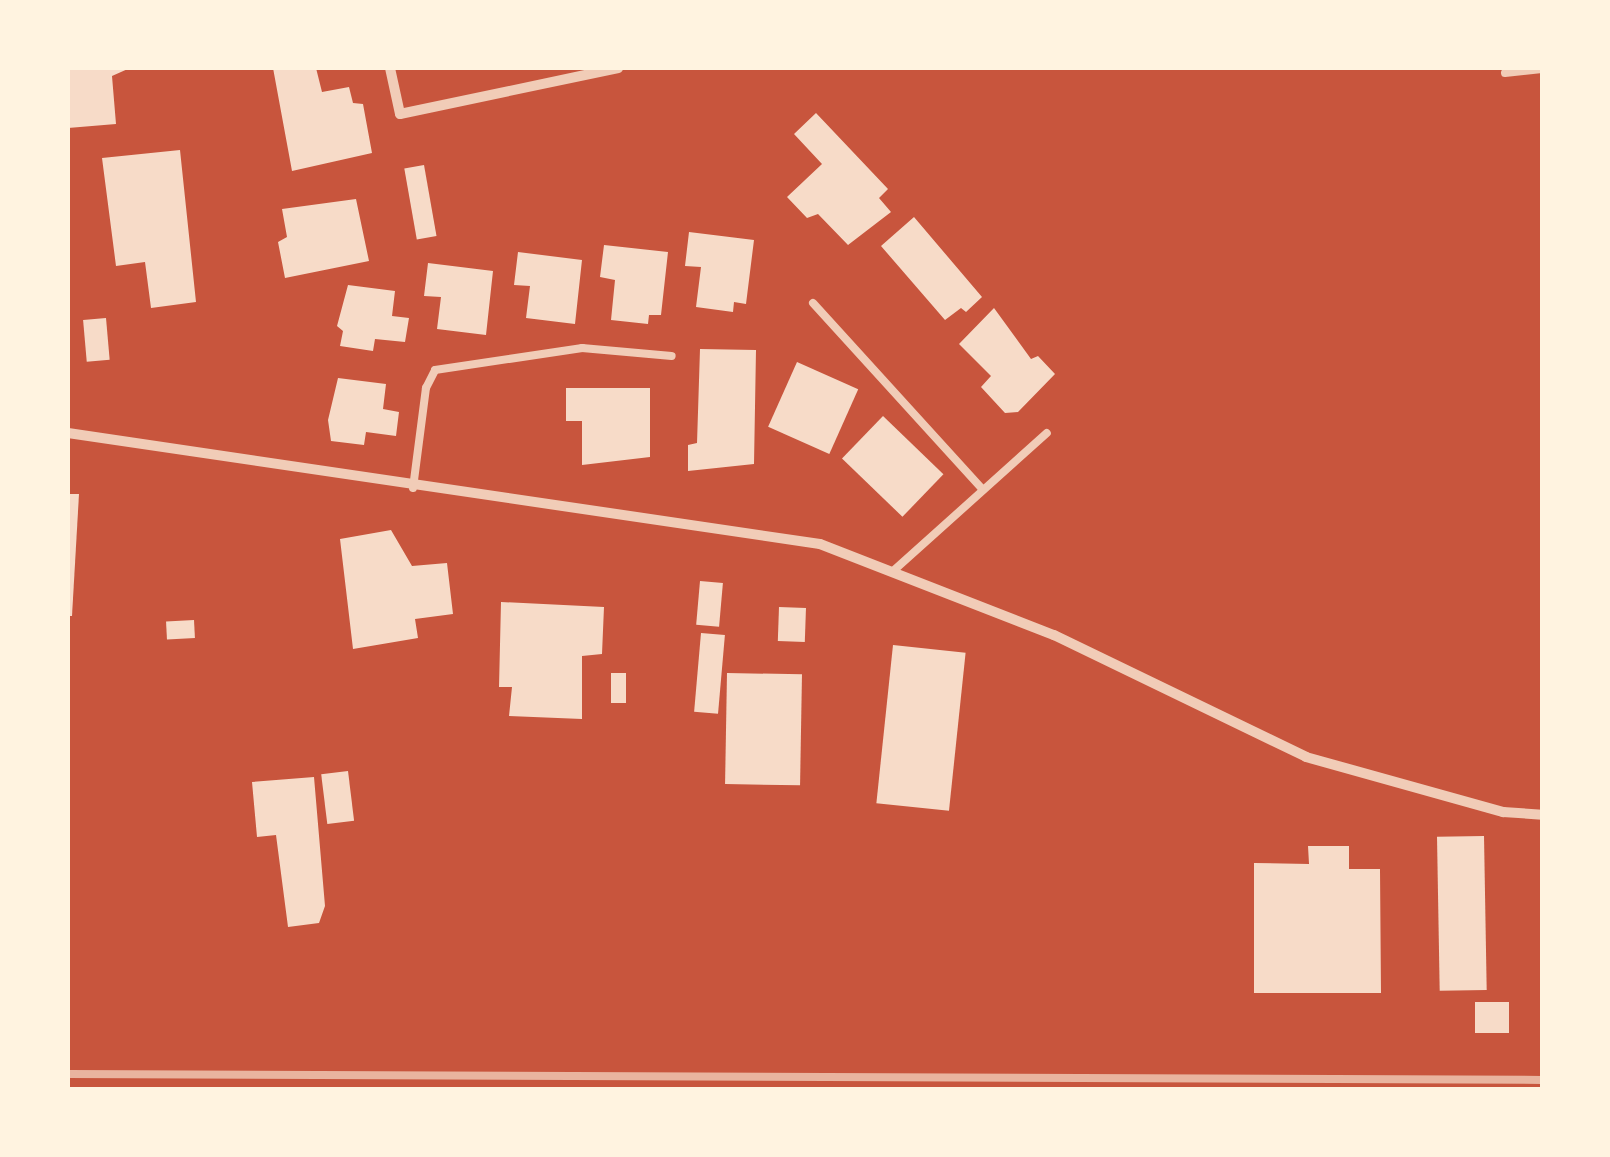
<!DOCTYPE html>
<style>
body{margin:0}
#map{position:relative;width:1610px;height:1157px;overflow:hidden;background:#c8553d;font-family:"PT Sans",sans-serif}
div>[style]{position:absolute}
.building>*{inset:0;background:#f7dbc8;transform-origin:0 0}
.service>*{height:8px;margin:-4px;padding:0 4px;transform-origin:4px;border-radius:4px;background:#f1ccb7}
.minor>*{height:10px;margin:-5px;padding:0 5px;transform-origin:5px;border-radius:5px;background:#f1ccb7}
.rail>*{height:8px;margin:-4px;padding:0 4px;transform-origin:4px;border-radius:4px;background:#e9b49f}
span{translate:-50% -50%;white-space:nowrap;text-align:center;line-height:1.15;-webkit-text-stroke:9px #fff3e0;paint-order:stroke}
.frame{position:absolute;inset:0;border:70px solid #fff3e0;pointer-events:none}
</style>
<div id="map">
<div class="building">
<i style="clip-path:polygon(68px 68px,130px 68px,112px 76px,116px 124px,68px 128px)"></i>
<i style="clip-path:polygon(273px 68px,316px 68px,322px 92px,349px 87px,353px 103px,363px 104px,372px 153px,292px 171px)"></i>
<i style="clip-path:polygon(816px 113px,888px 189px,879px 198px,891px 212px,848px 245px,818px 214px,807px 218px,787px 197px,822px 164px,794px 134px)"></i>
<i style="clip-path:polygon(180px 150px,196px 302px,151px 308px,145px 262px,116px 266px,102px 158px)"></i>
<i style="left:424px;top:165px;width:72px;height:20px;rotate:80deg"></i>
<i style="clip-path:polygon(356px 199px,369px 261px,285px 278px,278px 242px,287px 237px,282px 209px)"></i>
<i style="clip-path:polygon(914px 217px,982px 297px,966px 312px,961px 308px,945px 320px,881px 246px)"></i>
<i style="clip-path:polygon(689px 232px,754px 240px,746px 304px,734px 302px,733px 312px,696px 307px,701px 267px,685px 266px)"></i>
<i style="clip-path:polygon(604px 245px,668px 252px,661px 315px,649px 315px,648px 324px,611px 320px,615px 280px,600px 277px)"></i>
<i style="clip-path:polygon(518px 252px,582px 260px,575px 324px,526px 318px,530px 286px,514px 285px)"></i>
<i style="clip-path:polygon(428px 263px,493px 271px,486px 335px,437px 329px,441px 297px,424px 296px)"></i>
<i style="clip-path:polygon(348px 285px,395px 291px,392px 316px,409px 318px,405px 342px,375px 339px,373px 351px,340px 346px,343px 331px,337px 326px)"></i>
<i style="clip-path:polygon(994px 308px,1031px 359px,1038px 356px,1055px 374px,1018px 412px,1005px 413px,981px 387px,991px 376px,959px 344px)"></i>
<i style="left:106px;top:318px;width:42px;height:23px;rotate:85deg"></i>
<i style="clip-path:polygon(700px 349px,756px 350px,754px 464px,688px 471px,688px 445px,697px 443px)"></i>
<i style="left:797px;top:362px;width:67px;height:71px;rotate:24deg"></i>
<i style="clip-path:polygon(338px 378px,386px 384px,383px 409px,399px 412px,396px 436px,366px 432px,364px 445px,331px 441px,328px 420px)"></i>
<i style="clip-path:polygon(566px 388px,650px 388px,650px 457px,582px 465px,582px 421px,566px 421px)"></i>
<i style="left:883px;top:416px;width:84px;height:59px;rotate:44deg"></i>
<i style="clip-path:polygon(68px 494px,79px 494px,72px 616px,68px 616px)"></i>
<i style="clip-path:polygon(391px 530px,412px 566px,447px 563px,453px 614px,415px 619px,418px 638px,353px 649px,340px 539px)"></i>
<i style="left:700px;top:581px;width:23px;height:44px;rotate:5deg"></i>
<i style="clip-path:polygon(501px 602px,604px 607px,602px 654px,582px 656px,582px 719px,509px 716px,512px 687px,499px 687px)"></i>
<i style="left:779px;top:607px;width:27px;height:34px;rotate:2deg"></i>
<i style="left:194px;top:620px;width:18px;height:28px;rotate:87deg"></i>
<i style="left:701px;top:633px;width:24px;height:79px;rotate:5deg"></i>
<i style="left:893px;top:645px;width:73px;height:159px;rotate:6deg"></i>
<i style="left:611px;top:673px;width:15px;height:30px"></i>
<i style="left:727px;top:673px;width:75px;height:111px;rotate:1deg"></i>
<i style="left:348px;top:771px;width:50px;height:27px;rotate:83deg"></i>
<i style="clip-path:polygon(314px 777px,325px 906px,319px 923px,288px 927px,276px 835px,257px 837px,252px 782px)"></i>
<i style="left:1484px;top:836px;width:154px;height:47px;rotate:89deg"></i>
<i style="clip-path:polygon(1308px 846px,1349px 846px,1349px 869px,1380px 869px,1381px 993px,1254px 993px,1254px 863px,1309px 864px)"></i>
<i style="left:1475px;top:1002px;width:34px;height:31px"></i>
</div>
<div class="service">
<i style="left:1505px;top:73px;width:37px;rotate:-6deg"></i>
<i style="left:813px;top:303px;width:251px;rotate:47.7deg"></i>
<i style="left:413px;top:488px;width:101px;rotate:-82.6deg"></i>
<i style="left:426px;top:388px;width:20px;rotate:-63deg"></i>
<i style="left:435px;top:370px;width:149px;rotate:-8.5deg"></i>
<i style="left:582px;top:348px;width:90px;rotate:5.1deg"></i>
<i style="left:892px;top:572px;width:208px;rotate:-41.9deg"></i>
</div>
<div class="minor">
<i style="left:390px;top:68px;width:47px;rotate:77.7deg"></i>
<i style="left:400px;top:114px;width:223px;rotate:-11.9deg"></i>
<i style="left:68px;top:433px;width:760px;rotate:8.4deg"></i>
<i style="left:820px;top:544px;width:251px;rotate:21.3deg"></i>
<i style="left:1054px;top:635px;width:280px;rotate:25.8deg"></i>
<i style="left:1306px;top:757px;width:205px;rotate:15.6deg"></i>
<i style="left:1503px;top:812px;width:39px;rotate:4deg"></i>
</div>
<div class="rail">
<i style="left:68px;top:1074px;width:1474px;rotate:0.23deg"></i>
</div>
<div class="frame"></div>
</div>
